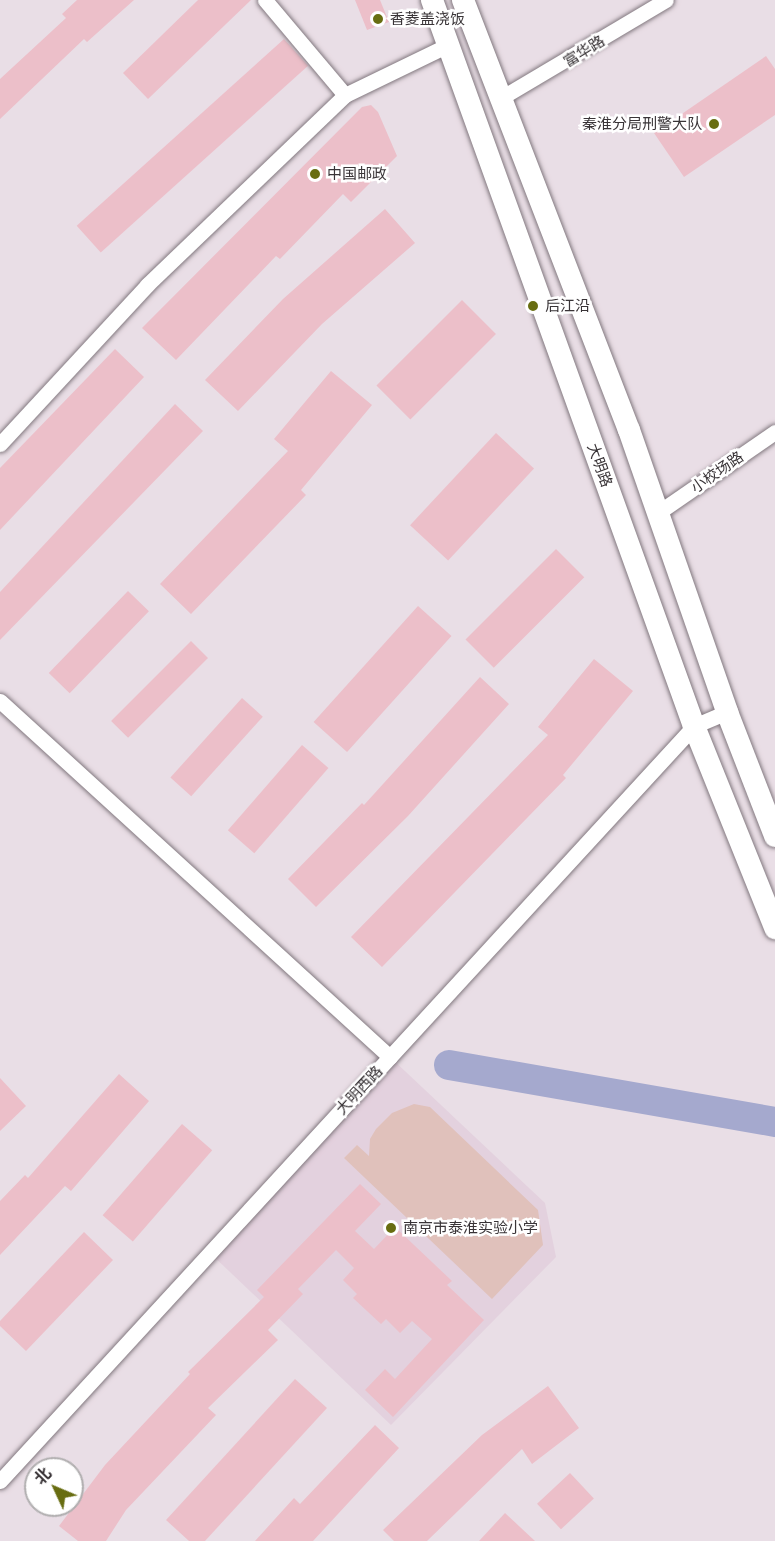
<!DOCTYPE html>
<meta charset="utf-8">
<style>
body{margin:0}
#map{position:relative;width:775px;height:1541px;overflow:hidden;background:#e9dee6;font-family:Merriweather,"Noto Sans SC",serif}
div>[style]{position:absolute}
.built>*{inset:0;background:#e3d1de}
.green>*{inset:0;background:#e0c1bb}
.river>*{height:30px;margin:-15px;padding:0 15px;transform-origin:15px;border-radius:15px;background:#a5a9ce}
.building>*{inset:0;background:#ecbfc9;transform-origin:0 0}
.roads{filter:drop-shadow(0 0 2px #82787f) drop-shadow(0 0 2px #82787f)}
.street>*{height:15px;margin:-7.5px;padding:0 7.5px;transform-origin:7.5px;border-radius:7.5px;background:#fff}
.primary>*{height:22px;margin:-11px;padding:0 11px;transform-origin:11px;border-radius:11px;background:#fff}
.dots>*{width:16px;height:16px;translate:-50% -50%;box-sizing:border-box;border:3px solid #fff;border-radius:50%}
span{translate:-50% -50%;white-space:nowrap;text-align:center;line-height:1.15;-webkit-text-stroke:5px #fff;paint-order:stroke}
.poi-label{font-size:15px;color:#393437}
.left{translate:0 -50%;text-align:left}
.right{translate:-100% -50%;text-align:right}
.street-label{font-size:15px;color:#393437}
.north{position:absolute;left:24px;top:1457px;width:60px;height:60px;box-sizing:border-box;background:#fff;border:2px solid #b0aeaf;border-radius:50%;rotate:314deg;font-size:16px;font-weight:700;line-height:24px;text-align:center;color:#393437}
.north::after{content:'';display:block;margin:auto;width:21px;height:27px;background:#686d11;clip-path:polygon(50% 0,100% 100%,50% 72%,0 100%)}
</style>
<div id="map">
<div class="built">
<i style="clip-path:polygon(390px 1057px,545px 1203px,556px 1257px,391px 1425px,210px 1253px)"></i>
</div>
<div class="green">
<i style="clip-path:polygon(414px 1104px,430px 1107px,538px 1210px,543px 1245px,492px 1299px,344px 1158px,357px 1145px,369px 1156px,370px 1139px,376px 1129px,392px 1113px)"></i>
</div>
<div class="river">
<i style="left:449px;top:1065px;width:331px;rotate:9.9deg"></i>
</div>
<div class="building">
<i style="clip-path:polygon(77px 0,134px 0,87px 42px,84px 39px,0 119px,0 79px,66px 18px,62px 14px)"></i>
<i style="clip-path:polygon(198px 0,251px 0,148px 99px,123px 73px)"></i>
<i style="clip-path:polygon(355px 0,380px 0,389px 22px,367px 30px)"></i>
<i style="left:284px;top:39px;width:36px;height:279px;rotate:48deg"></i>
<i style="clip-path:polygon(766px 56px,775px 69px,775px 115px,684px 177px,654px 133px)"></i>
<i style="clip-path:polygon(371px 105px,378px 112px,397px 156px,351px 202px,343px 194px,280px 259px,276px 256px,176px 360px,142px 328px,362px 107px)"></i>
<i style="clip-path:polygon(385px 209px,415px 243px,322px 324px,238px 411px,205px 380px,283px 299px)"></i>
<i style="left:462px;top:300px;width:48px;height:121px;rotate:45deg"></i>
<i style="clip-path:polygon(115px 349px,144px 377px,0 530px,0 468px)"></i>
<i style="clip-path:polygon(331px 371px,372px 405px,301px 490px,306px 495px,191px 614px,160px 584px,288px 451px,274px 439px)"></i>
<i style="clip-path:polygon(175px 404px,203px 431px,0 640px,0 592px)"></i>
<i style="left:496px;top:433px;width:52px;height:126px;rotate:43deg"></i>
<i style="left:556px;top:549px;width:40px;height:128px;rotate:45deg"></i>
<i style="left:128px;top:591px;width:29px;height:114px;rotate:44deg"></i>
<i style="left:418px;top:606px;width:45px;height:156px;rotate:42deg"></i>
<i style="left:191px;top:641px;width:24px;height:113px;rotate:45deg"></i>
<i style="clip-path:polygon(594px 659px,633px 691px,563px 775px,566px 778px,382px 967px,351px 937px,548px 735px,538px 727px)"></i>
<i style="clip-path:polygon(480px 677px,509px 704px,408px 816px,316px 907px,288px 879px,362px 803px,364px 805px)"></i>
<i style="left:242px;top:698px;width:28px;height:107px;rotate:42deg"></i>
<i style="left:302px;top:745px;width:35px;height:113px;rotate:41deg"></i>
<i style="clip-path:polygon(119px 1074px,149px 1101px,71px 1191px,65px 1186px,0 1255px,0 1201px,25px 1175px,28px 1178px)"></i>
<i style="clip-path:polygon(0 1078px,26px 1106px,0 1131px)"></i>
<i style="left:182px;top:1124px;width:40px;height:121px;rotate:41deg"></i>
<i style="clip-path:polygon(360px 1184px,381px 1204px,355px 1231px,374px 1249px,395px 1227px,452px 1281px,447px 1285px,484px 1320px,393px 1417px,365px 1390px,385px 1369px,395px 1379px,432px 1339px,412px 1321px,400px 1333px,386px 1319px,381px 1324px,353px 1298px,357px 1294px,343px 1280px,354px 1268px,336px 1250px,298px 1289px,303px 1294px,268px 1330px,278px 1340px,208px 1408px,216px 1415px,126px 1510px,106px 1541px,78px 1541px,59px 1526px,105px 1465px,190px 1374px,188px 1372px,264px 1297px,257px 1290px)"></i>
<i style="clip-path:polygon(84px 1232px,113px 1260px,26px 1351px,0 1326px,0 1321px)"></i>
<i style="clip-path:polygon(295px 1379px,327px 1408px,205px 1541px,189px 1541px,166px 1520px)"></i>
<i style="clip-path:polygon(548px 1386px,579px 1428px,532px 1464px,522px 1449px,427px 1541px,394px 1541px,383px 1530px,482px 1435px)"></i>
<i style="clip-path:polygon(375px 1425px,399px 1448px,313px 1541px,255px 1541px,294px 1498px,300px 1504px)"></i>
<i style="left:570px;top:1473px;width:35px;height:45px;rotate:47deg"></i>
<i style="clip-path:polygon(505px 1513px,535px 1541px,479px 1541px)"></i>
</div>
<div class="roads">
<div class="street">
<i style="left:265px;top:0;width:124px;rotate:49.9deg"></i>
<i style="left:499px;top:99px;width:194px;rotate:-30.7deg"></i>
<i style="left:0;top:444px;width:217px;rotate:-47.2deg"></i>
<i style="left:147px;top:285px;width:274px;rotate:-43.8deg"></i>
<i style="left:345px;top:95px;width:114px;rotate:-25.9deg"></i>
<i style="left:659px;top:512px;width:141px;rotate:-34.6deg"></i>
<i style="left:0;top:701px;width:528px;rotate:42.39deg"></i>
<i style="left:0;top:1481px;width:1026px;rotate:-47.41deg"></i>
<i style="left:694px;top:726px;width:36px;rotate:-23deg"></i>
</div>
<div class="primary">
<i style="left:432px;top:0;width:772px;rotate:70.16deg"></i>
<i style="left:694px;top:726px;width:218px;rotate:68.1deg"></i>
<i style="left:463px;top:0;width:461px;rotate:68.9deg"></i>
<i style="left:629px;top:430px;width:299px;rotate:70.8deg"></i>
<i style="left:727px;top:712px;width:133px;rotate:68.8deg"></i>
</div>
</div>
<div class="dots">
<i style="left:378px;top:19px;background:#686d11"></i>
<i style="left:714px;top:124px;background:#686d11"></i>
<i style="left:315px;top:174px;background:#686d11"></i>
<i style="left:533px;top:306px;background:#686d11"></i>
<i style="left:391px;top:1228px;background:#686d11"></i>
</div>
<div class="poi-label">
<span class="left" style="left:390px;top:19px">香菱盖浇饭</span>
<span class="right" style="left:702px;top:124px">秦淮分局刑警大队</span>
<span class="left" style="left:327px;top:174px">中国邮政</span>
<span class="left" style="left:545px;top:306px">后江沿</span>
<span class="left" style="left:403px;top:1228px">南京市泰淮实验小学</span>
</div>
<div class="street-label">
<span style="left:584px;top:51px;rotate:-32deg">富华路</span>
<span style="left:600px;top:465px;rotate:70deg">大明路</span>
<span style="left:717px;top:472px;rotate:-35deg">小校场路</span>
<span style="left:359px;top:1090px;rotate:-47deg">大明西路</span>
</div>
<div class="north">北</div>
</div>
